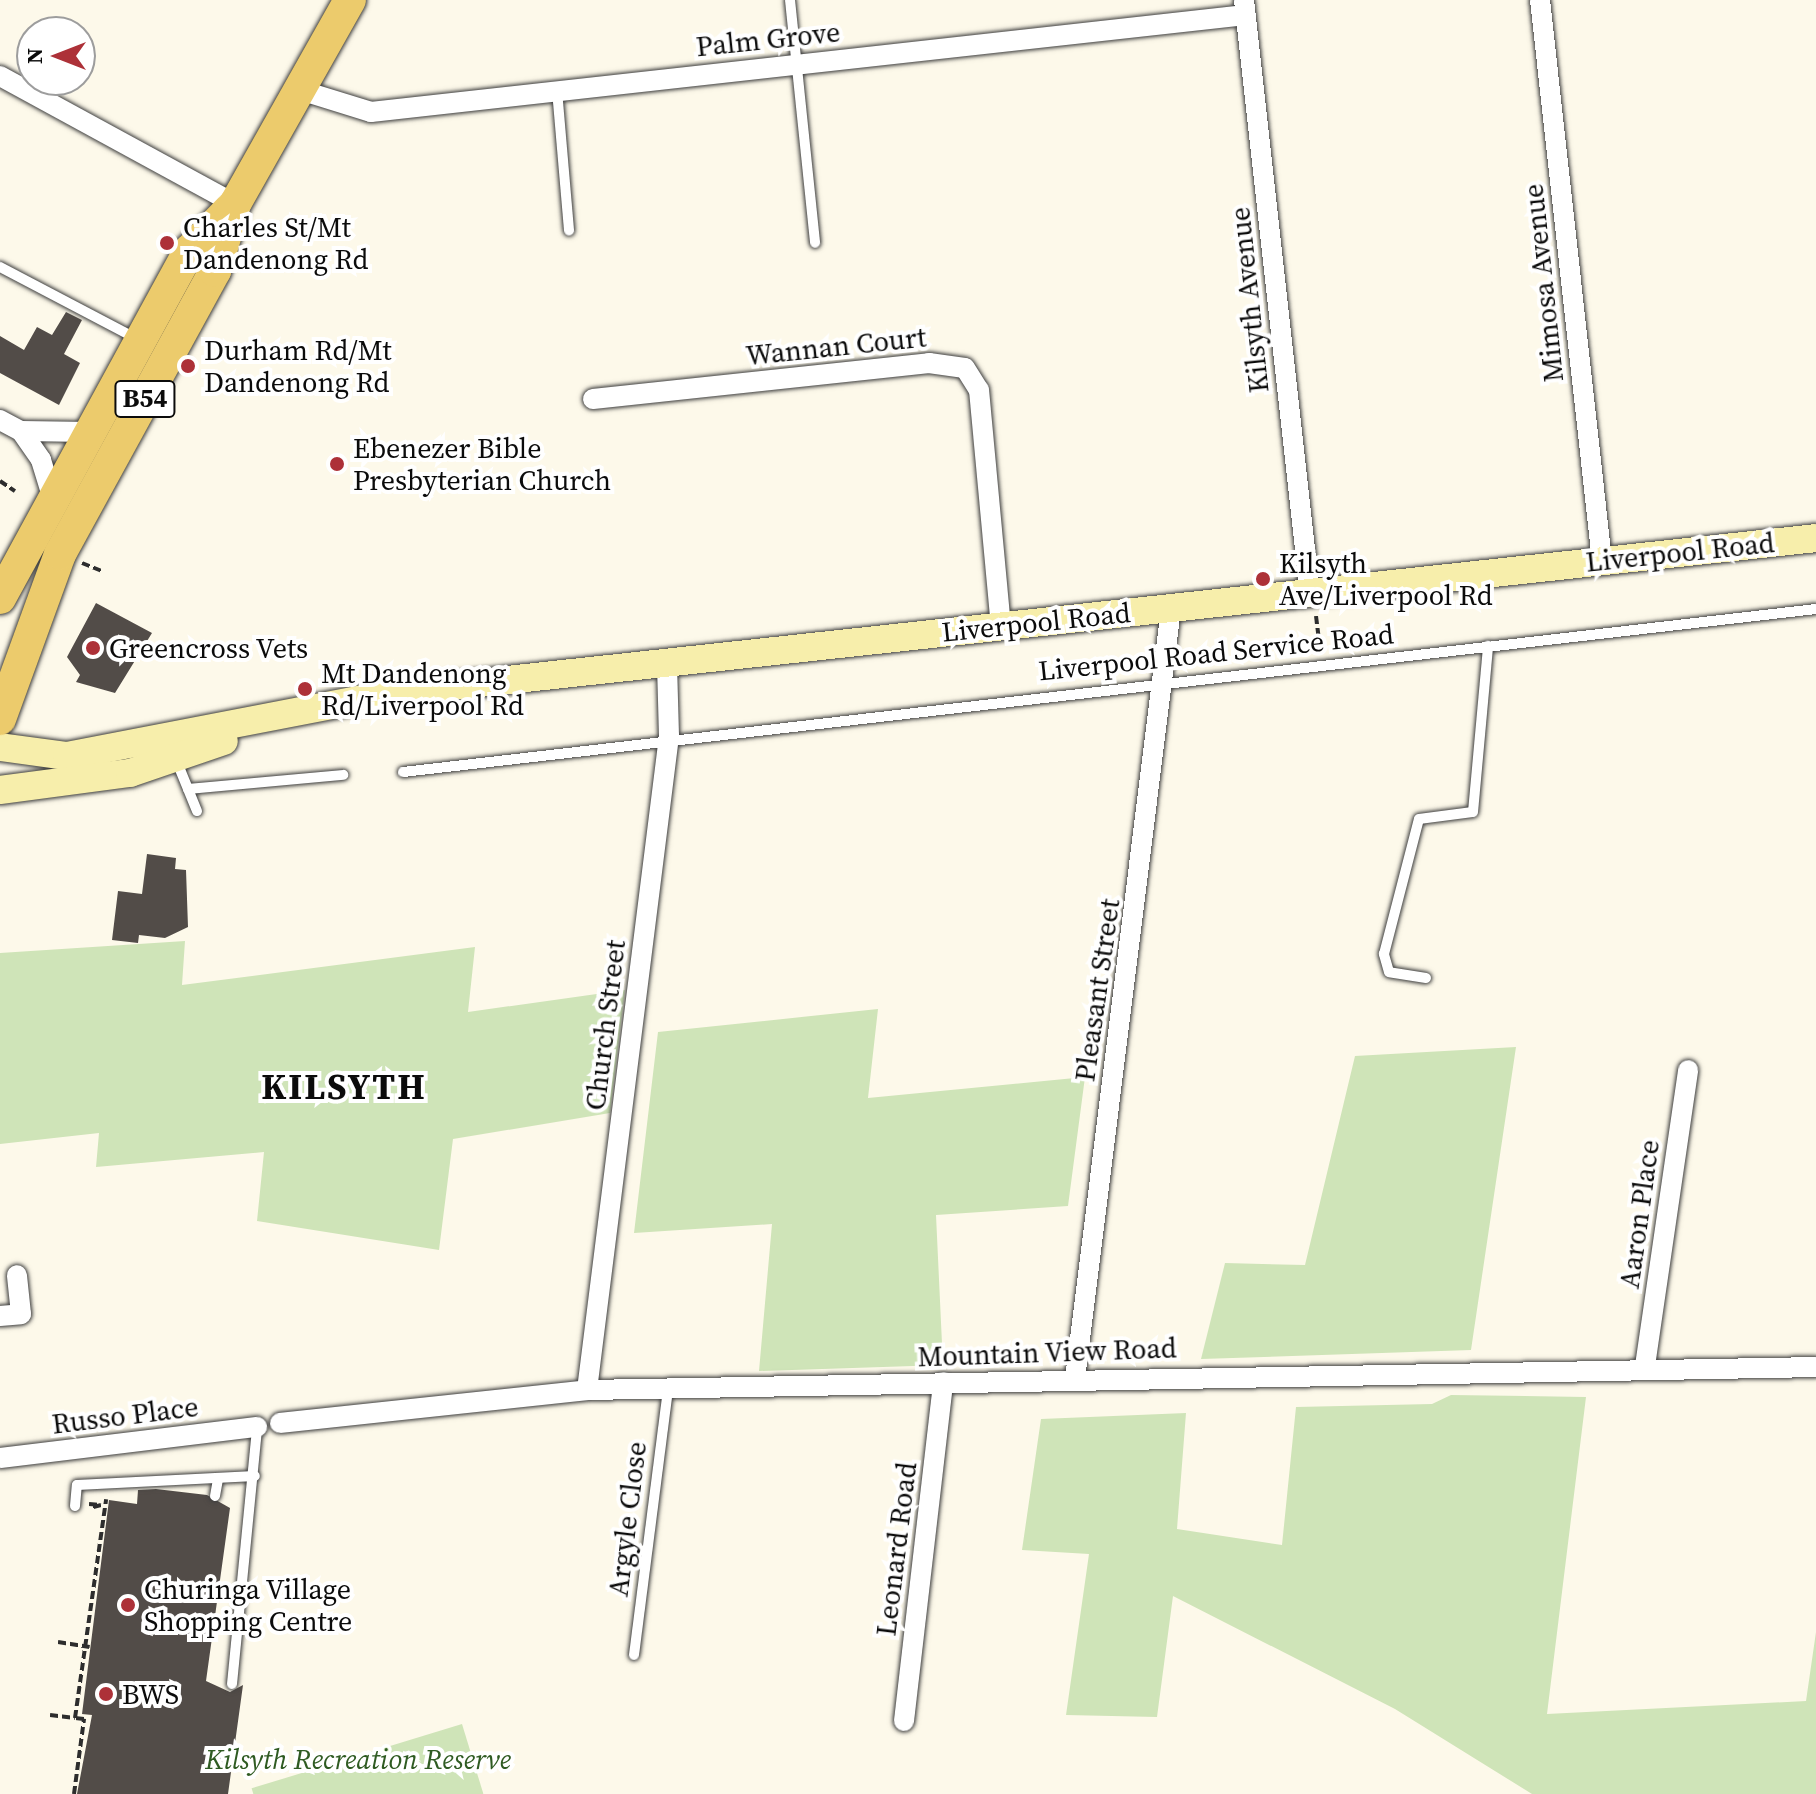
<!DOCTYPE html>
<style>
body{margin:0}
#map{position:relative;width:1816px;height:1794px;overflow:hidden;background:#fdf9ea;font-family:"Source Serif 4",serif}
div>[style]{position:absolute}
.green>*{inset:0;background:#cfe4b8;transform-origin:0 0}
.building>*{inset:0;background:#524c48}
.path>*{height:4px;margin-top:-2px;transform-origin:0;background:repeating-linear-gradient(90deg,#2d2d2d 0 8px,transparent 0 12px)}
.roads{filter:drop-shadow(0 0 2px #3e3e3e) drop-shadow(0 0 2px #3e3e3e)}
.lane>*{height:10px;margin:-5px;padding:0 5px;transform-origin:5px;border-radius:5px;background:#fff}
.street>*{height:20px;margin:-10px;padding:0 10px;transform-origin:10px;border-radius:10px;background:#fff}
.secondary>*{height:28px;margin:-14px;padding:0 14px;transform-origin:14px;border-radius:14px;background:#f7eeab}
.primary>*{height:32px;margin:-16px;padding:0 16px;transform-origin:16px;border-radius:16px;background:#eccb6c}
.dots>*{width:22px;height:22px;translate:-50% -50%;box-sizing:border-box;border:4px solid #fff;border-radius:50%}
span{translate:-50% -50%;white-space:nowrap;text-align:center;line-height:1.15;-webkit-text-stroke:8px #fff;paint-order:stroke}
.shield-label span{padding:2px 6px;background:#fff;border:2px solid;border-radius:6px;-webkit-text-stroke-width:0}
.shield-label{font-size:26px;color:#0b0b0b;font-weight:700}
.street-label{font-size:28px;color:#0b0b0b}
.poi-label{font-size:28px;color:#0b0b0b}
.left{translate:0 -50%;text-align:left}
.park-label{font-size:28px;color:#2f5b22;font-style:italic}
.district-label{font-size:36px;color:#0b0b0b;font-weight:700;letter-spacing:2px}
.north{position:absolute;left:16px;top:16px;width:80px;height:80px;box-sizing:border-box;background:#fff;border:2px solid #9d9d9d;border-radius:50%;rotate:270deg;font-size:22px;font-weight:700;line-height:32px;text-align:center;color:#0b0b0b}
.north::after{content:'';display:block;margin:auto;width:28px;height:36px;background:#ad3138;clip-path:polygon(50% 0,100% 100%,50% 72%,0 100%)}
</style>
<div id="map">
<div class="green">
<i style="clip-path:polygon(185px 941px,182px 985px,475px 947px,468px 1012px,625px 990px,610px 1113px,453px 1139px,439px 1250px,257px 1221px,264px 1152px,96px 1167px,99px 1133px,0 1144px,0 953px)"></i>
<i style="clip-path:polygon(878px 1009px,868px 1098px,1085px 1077px,1068px 1206px,936px 1215px,943px 1365px,759px 1371px,772px 1224px,634px 1233px,658px 1032px)"></i>
<i style="clip-path:polygon(1516px 1047px,1471px 1350px,1201px 1359px,1225px 1263px,1305px 1265px,1355px 1056px)"></i>
<i style="clip-path:polygon(1451px 1395px,1586px 1397px,1547px 1714px,1806px 1701px,1816px 1632px,1816px 1794px,1532px 1794px,1395px 1709px,1173px 1596px,1157px 1717px,1066px 1715px,1089px 1554px,1022px 1550px,1041px 1419px,1186px 1413px,1177px 1529px,1282px 1545px,1296px 1407px,1432px 1404px)"></i>
<i style="left:462px;top:1724px;width:73px;height:220px;rotate:73deg"></i>
</div>
<div class="building">
<i style="clip-path:polygon(66px 312px,82px 320px,64px 354px,80px 363px,59px 405px,0 373px,0 336px,24px 350px,37px 327px,52px 335px)"></i>
<i style="clip-path:polygon(96px 603px,152px 633px,115px 693px,76px 682px,80px 675px,67px 657px)"></i>
<i style="clip-path:polygon(147px 854px,176px 858px,175px 869px,186px 870px,188px 927px,165px 938px,139px 935px,138px 943px,112px 940px,118px 891px,142px 894px)"></i>
<i style="clip-path:polygon(156px 1489px,207px 1495px,230px 1508px,206px 1681px,230px 1692px,243px 1685px,228px 1794px,77px 1794px,92px 1715px,82px 1714px,109px 1500px,137px 1504px,138px 1490px)"></i>
</div>
<div class="path">
<i style="left:0;top:481px;width:18px;rotate:34deg"></i>
<i style="left:82px;top:563px;width:22px;rotate:22deg"></i>
<i style="left:1316px;top:616px;width:35px;rotate:83deg"></i>
<i style="left:89px;top:1504px;width:12px;rotate:5deg"></i>
<i style="left:101px;top:1505px;width:11px;rotate:165deg"></i>
<i style="left:58px;top:1642px;width:32px;rotate:9deg"></i>
<i style="left:50px;top:1715px;width:25px;rotate:7deg"></i>
<i style="left:74px;top:1794px;width:76px;rotate:-82.4deg"></i>
<i style="left:84px;top:1719px;width:9px;rotate:-174deg"></i>
<i style="left:75px;top:1718px;width:221px;rotate:-81.9deg"></i>
</div>
<div class="roads">
<div class="lane">
<i style="left:790px;top:0;width:244px;rotate:84.1deg"></i>
<i style="left:557px;top:90px;width:141px;rotate:85.1deg"></i>
<i style="left:0;top:267px;width:153px;rotate:27.7deg"></i>
<i style="left:177px;top:762px;width:53px;rotate:67.8deg"></i>
<i style="left:403px;top:772px;width:1422px;rotate:-6.58deg"></i>
<i style="left:188px;top:789px;width:156px;rotate:-5.2deg"></i>
<i style="left:1426px;top:978px;width:37px;rotate:-171deg"></i>
<i style="left:1389px;top:972px;width:19px;rotate:-106deg"></i>
<i style="left:1384px;top:954px;width:139px;rotate:-75.5deg"></i>
<i style="left:1419px;top:819px;width:54px;rotate:-7.4deg"></i>
<i style="left:1473px;top:812px;width:167px;rotate:-84.8deg"></i>
<i style="left:215px;top:1496px;width:17px;rotate:-80deg"></i>
<i style="left:75px;top:1506px;width:21px;rotate:-85deg"></i>
<i style="left:77px;top:1485px;width:178px;rotate:-2.9deg"></i>
<i style="left:634px;top:1655px;width:268px;rotate:-82.7deg"></i>
<i style="left:232px;top:1684px;width:258px;rotate:-84.4deg"></i>
</div>
<div class="street">
<i style="left:1244px;top:0;width:598px;rotate:83.66deg"></i>
<i style="left:1540px;top:0;width:564px;rotate:83.69deg"></i>
<i style="left:0;top:76px;width:268px;rotate:28.6deg"></i>
<i style="left:300px;top:90px;width:74px;rotate:17.2deg"></i>
<i style="left:371px;top:112px;width:880px;rotate:-6.33deg"></i>
<i style="left:593px;top:399px;width:338px;rotate:-6.1deg"></i>
<i style="left:929px;top:363px;width:36px;rotate:8deg"></i>
<i style="left:965px;top:368px;width:26px;rotate:58deg"></i>
<i style="left:979px;top:390px;width:237px;rotate:84.7deg"></i>
<i style="left:0;top:420px;width:24px;rotate:28deg"></i>
<i style="left:21px;top:431px;width:69px;rotate:0.8deg"></i>
<i style="left:21px;top:431px;width:35px;rotate:55deg"></i>
<i style="left:41px;top:460px;width:38px;rotate:73deg"></i>
<i style="left:0;top:1316px;width:21px;rotate:-5deg"></i>
<i style="left:21px;top:1314px;width:39px;rotate:-96deg"></i>
<i style="left:1645px;top:1366px;width:299px;rotate:-81.7deg"></i>
<i style="left:1075px;top:1379px;width:777px;rotate:-82.9deg"></i>
<i style="left:587px;top:1390px;width:659px;rotate:-82.85deg"></i>
<i style="left:669px;top:736px;width:70px;rotate:-91.6deg"></i>
<i style="left:280px;top:1423px;width:309px;rotate:-6.1deg"></i>
<i style="left:587px;top:1390px;width:1229px;rotate:-1.07deg"></i>
<i style="left:0;top:1458px;width:259px;rotate:-6.9deg"></i>
<i style="left:904px;top:1721px;width:341px;rotate:-83.4deg"></i>
</div>
<div class="secondary">
<i style="left:0;top:747px;width:68px;rotate:7.7deg"></i>
<i style="left:67px;top:756px;width:345px;rotate:-10.9deg"></i>
<i style="left:406px;top:691px;width:1418px;rotate:-6.19deg"></i>
<i style="left:0;top:790px;width:131px;rotate:-7.5deg"></i>
<i style="left:130px;top:773px;width:99px;rotate:-18.8deg"></i>
</div>
<div class="primary">
<i style="left:0;top:598px;width:396px;rotate:-61.4deg"></i>
<i style="left:190px;top:250px;width:57px;rotate:-45.7deg"></i>
<i style="left:0;top:719px;width:176px;rotate:-70deg"></i>
<i style="left:60px;top:554px;width:323px;rotate:-61.3deg"></i>
<i style="left:215px;top:271px;width:70px;rotate:-73.4deg"></i>
<i style="left:235px;top:204px;width:234px;rotate:-60.6deg"></i>
</div>
</div>
<div class="dots">
<i style="left:167px;top:243px;background:#ad3138"></i>
<i style="left:188px;top:366px;background:#ad3138"></i>
<i style="left:337px;top:464px;background:#ad3138"></i>
<i style="left:1263px;top:579px;background:#ad3138"></i>
<i style="left:93px;top:648px;background:#ad3138"></i>
<i style="left:305px;top:689px;background:#ad3138"></i>
<i style="left:128px;top:1605px;background:#ad3138"></i>
<i style="left:106px;top:1694px;background:#ad3138"></i>
</div>
<div class="shield-label">
<span style="left:145px;top:399px">B54</span>
</div>
<div class="street-label">
<span style="left:768px;top:39px;rotate:-6deg">Palm Grove</span>
<span style="left:1543px;top:283px;rotate:-96deg">Mimosa Avenue</span>
<span style="left:1249px;top:300px;rotate:-96deg">Kilsyth Avenue</span>
<span style="left:836px;top:346px;rotate:-6deg">Wannan Court</span>
<span style="left:1680px;top:552px;rotate:-6deg">Liverpool Road</span>
<span style="left:1036px;top:622px;rotate:-6deg">Liverpool Road</span>
<span style="left:1216px;top:652px;rotate:-6deg">Liverpool Road Service Road</span>
<span style="left:1097px;top:990px;rotate:-82deg">Pleasant Street</span>
<span style="left:605px;top:1025px;rotate:-83deg">Church Street</span>
<span style="left:1639px;top:1214px;rotate:-82deg">Aaron Place</span>
<span style="left:1047px;top:1352px;rotate:-2deg">Mountain View Road</span>
<span style="left:125px;top:1415px;rotate:-7deg">Russo Place</span>
<span style="left:627px;top:1519px;rotate:-83deg">Argyle Close</span>
<span style="left:896px;top:1549px;rotate:-83deg">Leonard Road</span>
</div>
<div class="poi-label">
<span class="left" style="left:183px;top:243px">Charles St/Mt<br>Dandenong Rd</span>
<span class="left" style="left:204px;top:366px">Durham Rd/Mt<br>Dandenong Rd</span>
<span class="left" style="left:353px;top:464px">Ebenezer Bible<br>Presbyterian Church</span>
<span class="left" style="left:1279px;top:579px">Kilsyth<br>Ave/Liverpool Rd</span>
<span class="left" style="left:109px;top:648px">Greencross Vets</span>
<span class="left" style="left:321px;top:689px">Mt Dandenong<br>Rd/Liverpool Rd</span>
<span class="left" style="left:144px;top:1605px">Churinga Village<br>Shopping Centre</span>
<span class="left" style="left:122px;top:1694px">BWS</span>
</div>
<div class="park-label">
<span style="left:358px;top:1759px">Kilsyth Recreation Reserve</span>
</div>
<div class="district-label">
<span style="left:344px;top:1087px">KILSYTH</span>
</div>
<div class="north">N</div>
</div>
